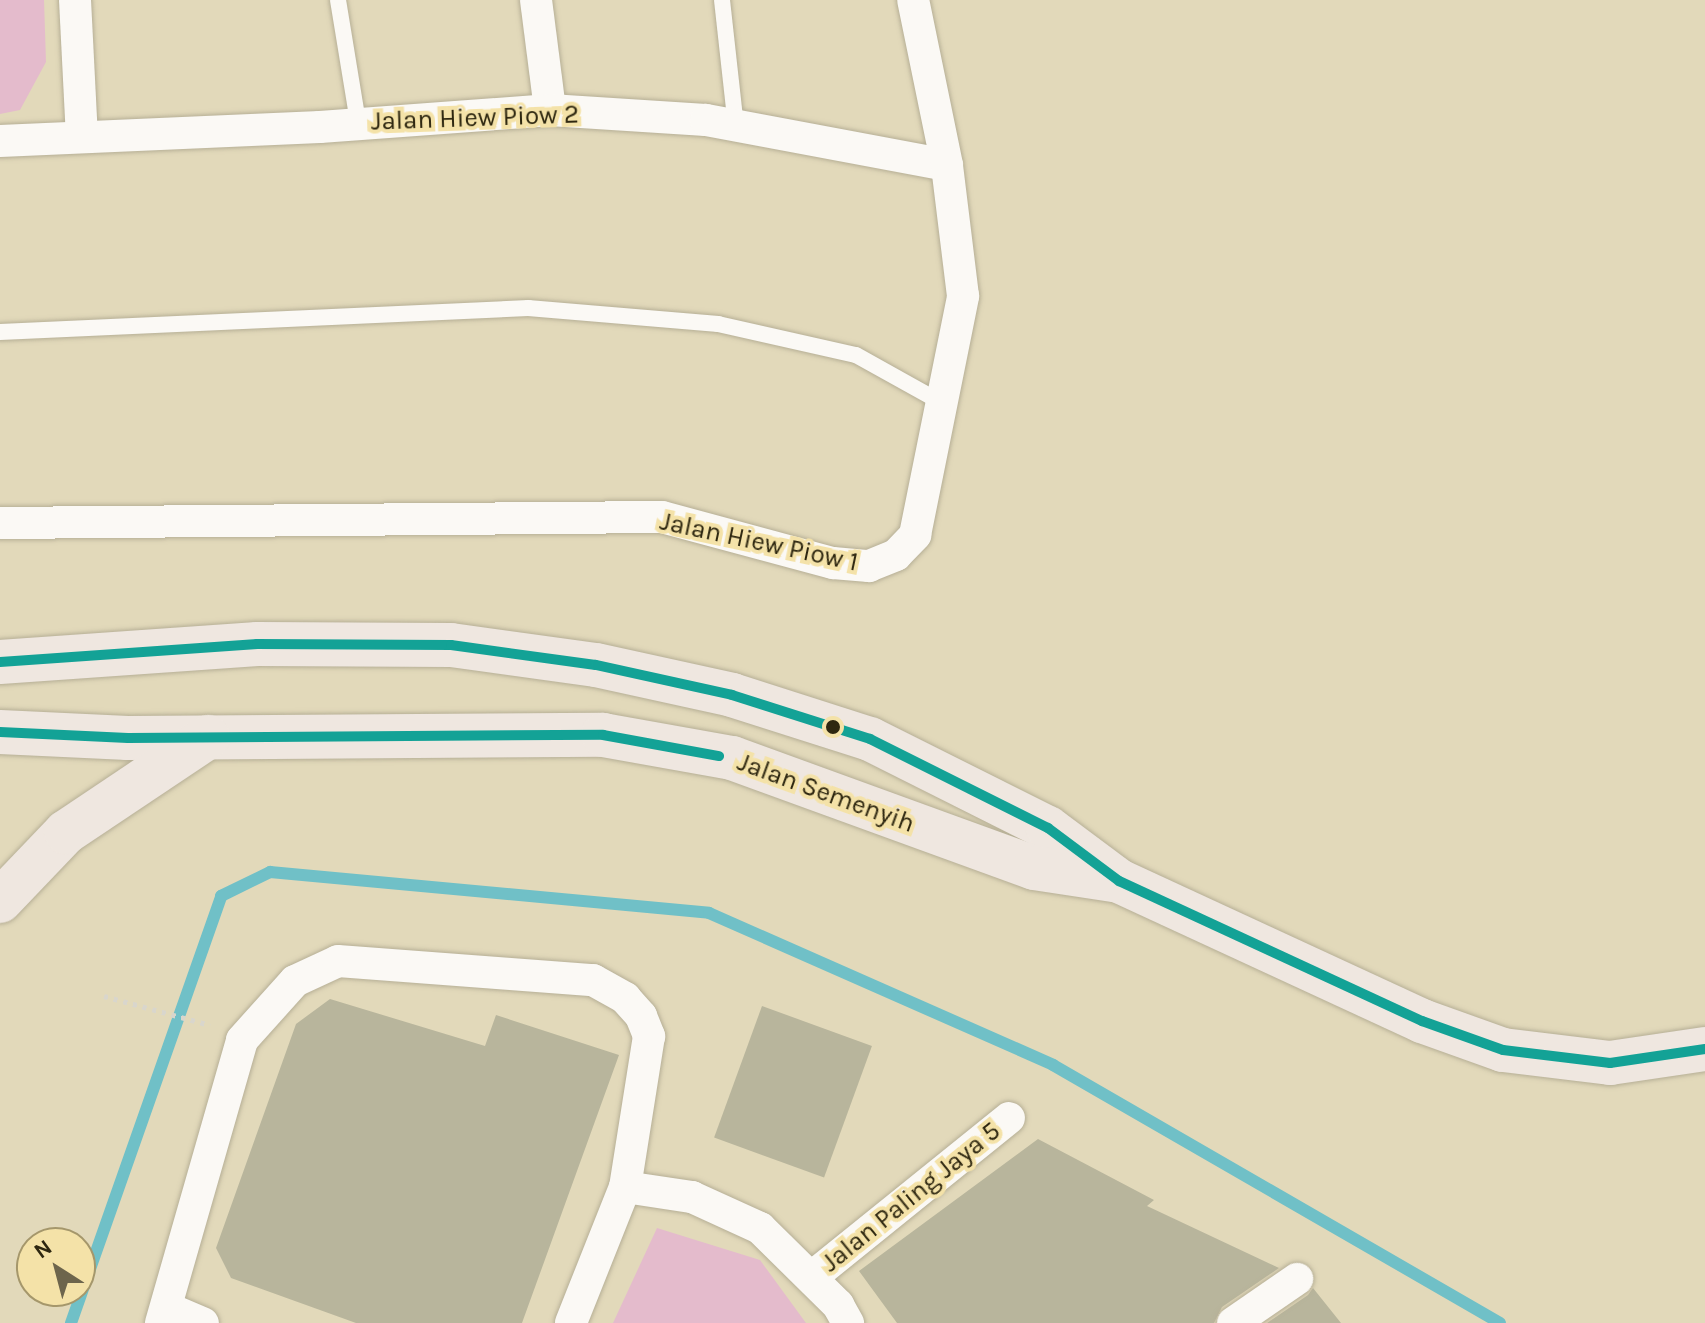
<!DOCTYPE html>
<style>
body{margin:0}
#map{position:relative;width:1705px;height:1323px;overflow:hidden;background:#e2d9ba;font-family:Karla,sans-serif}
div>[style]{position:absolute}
.green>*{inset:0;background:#e4bbcc}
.stream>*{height:12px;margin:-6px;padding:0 6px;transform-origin:6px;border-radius:6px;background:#70c0c7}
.building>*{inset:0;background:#b8b59c;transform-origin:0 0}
.path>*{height:5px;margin-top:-2.5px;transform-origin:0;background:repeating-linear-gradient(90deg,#d9d6cc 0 4px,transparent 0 10px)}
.roads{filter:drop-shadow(0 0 2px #b6af96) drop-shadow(0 0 2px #b6af96)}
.lane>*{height:16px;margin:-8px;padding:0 8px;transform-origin:8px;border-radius:8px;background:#fbf9f5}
.street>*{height:32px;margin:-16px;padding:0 16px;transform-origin:16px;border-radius:16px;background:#fbf9f5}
.primary>*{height:44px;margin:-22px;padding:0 22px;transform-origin:22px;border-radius:22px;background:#efe7e0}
.bus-1>*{height:10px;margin:-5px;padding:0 5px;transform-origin:5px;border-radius:5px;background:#13a296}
.dots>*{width:22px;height:22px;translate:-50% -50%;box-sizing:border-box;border:4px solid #f4e2a8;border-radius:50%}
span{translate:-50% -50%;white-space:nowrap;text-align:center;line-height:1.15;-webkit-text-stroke:8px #f4e2a8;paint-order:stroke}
.street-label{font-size:26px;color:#2e2710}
.north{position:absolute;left:16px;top:1227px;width:80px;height:80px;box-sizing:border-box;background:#f4e2a8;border:2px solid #a5976b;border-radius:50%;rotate:324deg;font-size:22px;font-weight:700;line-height:32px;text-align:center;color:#2e2710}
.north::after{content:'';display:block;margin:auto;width:28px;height:36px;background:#6d654c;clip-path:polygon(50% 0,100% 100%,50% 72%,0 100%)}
</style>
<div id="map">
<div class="green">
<i style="clip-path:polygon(0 0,44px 0,46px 62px,20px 110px,0 114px)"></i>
<i style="clip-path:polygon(657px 1228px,760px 1260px,806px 1323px,613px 1323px)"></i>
</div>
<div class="stream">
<i style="left:71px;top:1323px;width:453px;rotate:-70.6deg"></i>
<i style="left:221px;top:896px;width:55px;rotate:-26.1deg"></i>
<i style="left:270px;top:872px;width:441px;rotate:5.3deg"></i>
<i style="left:709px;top:913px;width:376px;rotate:23.8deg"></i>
<i style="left:1053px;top:1065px;width:516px;rotate:29.99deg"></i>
</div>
<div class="building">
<i style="clip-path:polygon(330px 999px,485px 1046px,496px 1015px,619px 1055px,522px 1323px,356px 1323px,231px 1278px,216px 1248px,296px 1024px)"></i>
<i style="left:762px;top:1006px;width:117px;height:140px;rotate:20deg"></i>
<i style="clip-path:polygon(1038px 1139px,1154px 1200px,1147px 1206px,1279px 1268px,1222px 1307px,1214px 1323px,897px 1323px,859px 1271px)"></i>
<i style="clip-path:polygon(1313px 1288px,1341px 1323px,1267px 1323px,1308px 1295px)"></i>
</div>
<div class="path">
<i style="left:104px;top:996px;width:110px;rotate:15.3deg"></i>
</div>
<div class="roads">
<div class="lane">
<i style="left:338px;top:0;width:124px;rotate:80.7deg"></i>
<i style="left:722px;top:0;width:127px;rotate:83.7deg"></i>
<i style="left:0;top:332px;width:529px;rotate:-2.6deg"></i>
<i style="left:528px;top:308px;width:191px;rotate:4.8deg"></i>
<i style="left:718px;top:324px;width:141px;rotate:12.7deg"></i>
<i style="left:856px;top:355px;width:101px;rotate:29.1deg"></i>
</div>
<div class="street">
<i style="left:75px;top:0;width:137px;rotate:87.1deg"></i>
<i style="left:536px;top:0;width:111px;rotate:82.7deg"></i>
<i style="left:0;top:141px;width:320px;rotate:-2.5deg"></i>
<i style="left:320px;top:127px;width:231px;rotate:-4.2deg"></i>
<i style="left:550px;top:110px;width:156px;rotate:3.7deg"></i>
<i style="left:706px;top:120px;width:245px;rotate:10.6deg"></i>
<i style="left:0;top:523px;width:662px;rotate:-0.52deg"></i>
<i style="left:662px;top:517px;width:177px;rotate:15.1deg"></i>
<i style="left:833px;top:563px;width:36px;rotate:5deg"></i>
<i style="left:869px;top:566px;width:29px;rotate:-22deg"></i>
<i style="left:896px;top:555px;width:28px;rotate:-46deg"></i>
<i style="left:915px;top:535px;width:244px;rotate:-78.6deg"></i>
<i style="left:963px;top:296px;width:132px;rotate:-97deg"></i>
<i style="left:947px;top:165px;width:168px;rotate:-101.6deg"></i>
<i style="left:625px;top:1187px;width:68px;rotate:8.5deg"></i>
<i style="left:692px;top:1197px;width:75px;rotate:24.5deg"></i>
<i style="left:760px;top:1228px;width:110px;rotate:44.6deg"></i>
<i style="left:838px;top:1305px;width:21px;rotate:61deg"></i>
<i style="left:812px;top:1277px;width:253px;rotate:-38.9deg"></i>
<i style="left:167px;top:1308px;width:39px;rotate:23deg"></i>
<i style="left:161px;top:1323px;width:294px;rotate:-74deg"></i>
<i style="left:242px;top:1040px;width:79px;rotate:-48.1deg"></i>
<i style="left:295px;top:981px;width:47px;rotate:-24.9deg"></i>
<i style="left:338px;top:961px;width:256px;rotate:4.3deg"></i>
<i style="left:593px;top:980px;width:37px;rotate:29deg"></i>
<i style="left:625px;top:998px;width:24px;rotate:48deg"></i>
<i style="left:641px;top:1016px;width:22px;rotate:68deg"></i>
<i style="left:649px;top:1036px;width:153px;rotate:99deg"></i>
<i style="left:625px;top:1187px;width:146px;rotate:111.7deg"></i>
<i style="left:1233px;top:1323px;width:78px;rotate:-34.5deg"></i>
</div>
<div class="primary">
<i style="left:0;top:662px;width:258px;rotate:-4deg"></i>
<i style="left:257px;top:644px;width:194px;rotate:0.3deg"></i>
<i style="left:451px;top:645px;width:146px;rotate:7.9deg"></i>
<i style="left:596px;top:665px;width:139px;rotate:12.4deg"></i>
<i style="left:732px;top:695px;width:145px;rotate:17.7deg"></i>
<i style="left:870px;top:739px;width:199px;rotate:26.6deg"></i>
<i style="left:1048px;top:828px;width:89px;rotate:36.7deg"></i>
<i style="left:1119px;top:881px;width:334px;rotate:24.8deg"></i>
<i style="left:1422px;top:1021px;width:86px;rotate:19.7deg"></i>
<i style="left:1503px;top:1050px;width:108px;rotate:6.9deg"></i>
<i style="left:1610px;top:1063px;width:96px;rotate:-8.4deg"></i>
<i style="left:0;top:732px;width:128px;rotate:2.7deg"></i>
<i style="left:128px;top:738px;width:475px;rotate:-0.4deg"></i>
<i style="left:603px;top:735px;width:131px;rotate:10.1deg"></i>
<i style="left:732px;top:758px;width:321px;rotate:20deg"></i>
<i style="left:1034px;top:868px;width:80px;rotate:8.6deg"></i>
<i style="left:0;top:901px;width:95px;rotate:-46.3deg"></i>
<i style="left:66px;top:832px;width:171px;rotate:-33.8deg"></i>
</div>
</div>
<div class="bus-1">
<i style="left:0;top:662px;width:258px;rotate:-4deg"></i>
<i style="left:257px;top:644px;width:194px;rotate:0.3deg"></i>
<i style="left:451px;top:645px;width:146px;rotate:7.9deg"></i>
<i style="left:596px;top:665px;width:139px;rotate:12.4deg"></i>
<i style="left:732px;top:695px;width:145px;rotate:17.7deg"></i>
<i style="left:870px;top:739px;width:199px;rotate:26.6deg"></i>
<i style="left:1048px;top:828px;width:89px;rotate:36.7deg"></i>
<i style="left:1119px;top:881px;width:334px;rotate:24.8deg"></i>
<i style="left:1422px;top:1021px;width:86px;rotate:19.7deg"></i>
<i style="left:1503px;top:1050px;width:108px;rotate:6.9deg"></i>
<i style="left:1610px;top:1063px;width:96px;rotate:-8.4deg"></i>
<i style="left:0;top:732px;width:128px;rotate:2.7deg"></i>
<i style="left:128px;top:738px;width:475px;rotate:-0.4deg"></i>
<i style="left:603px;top:735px;width:118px;rotate:10.3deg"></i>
</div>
<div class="dots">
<i style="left:833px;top:727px;background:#2e2710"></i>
</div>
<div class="street-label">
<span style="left:475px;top:118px;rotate:-2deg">Jalan Hiew Piow 2</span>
<span style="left:759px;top:542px;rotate:12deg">Jalan Hiew Piow 1</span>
<span style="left:826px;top:793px;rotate:20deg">Jalan Semenyih</span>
<span style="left:911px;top:1197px;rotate:-39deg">Jalan Paling Jaya 5</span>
</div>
<div class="north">N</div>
</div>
